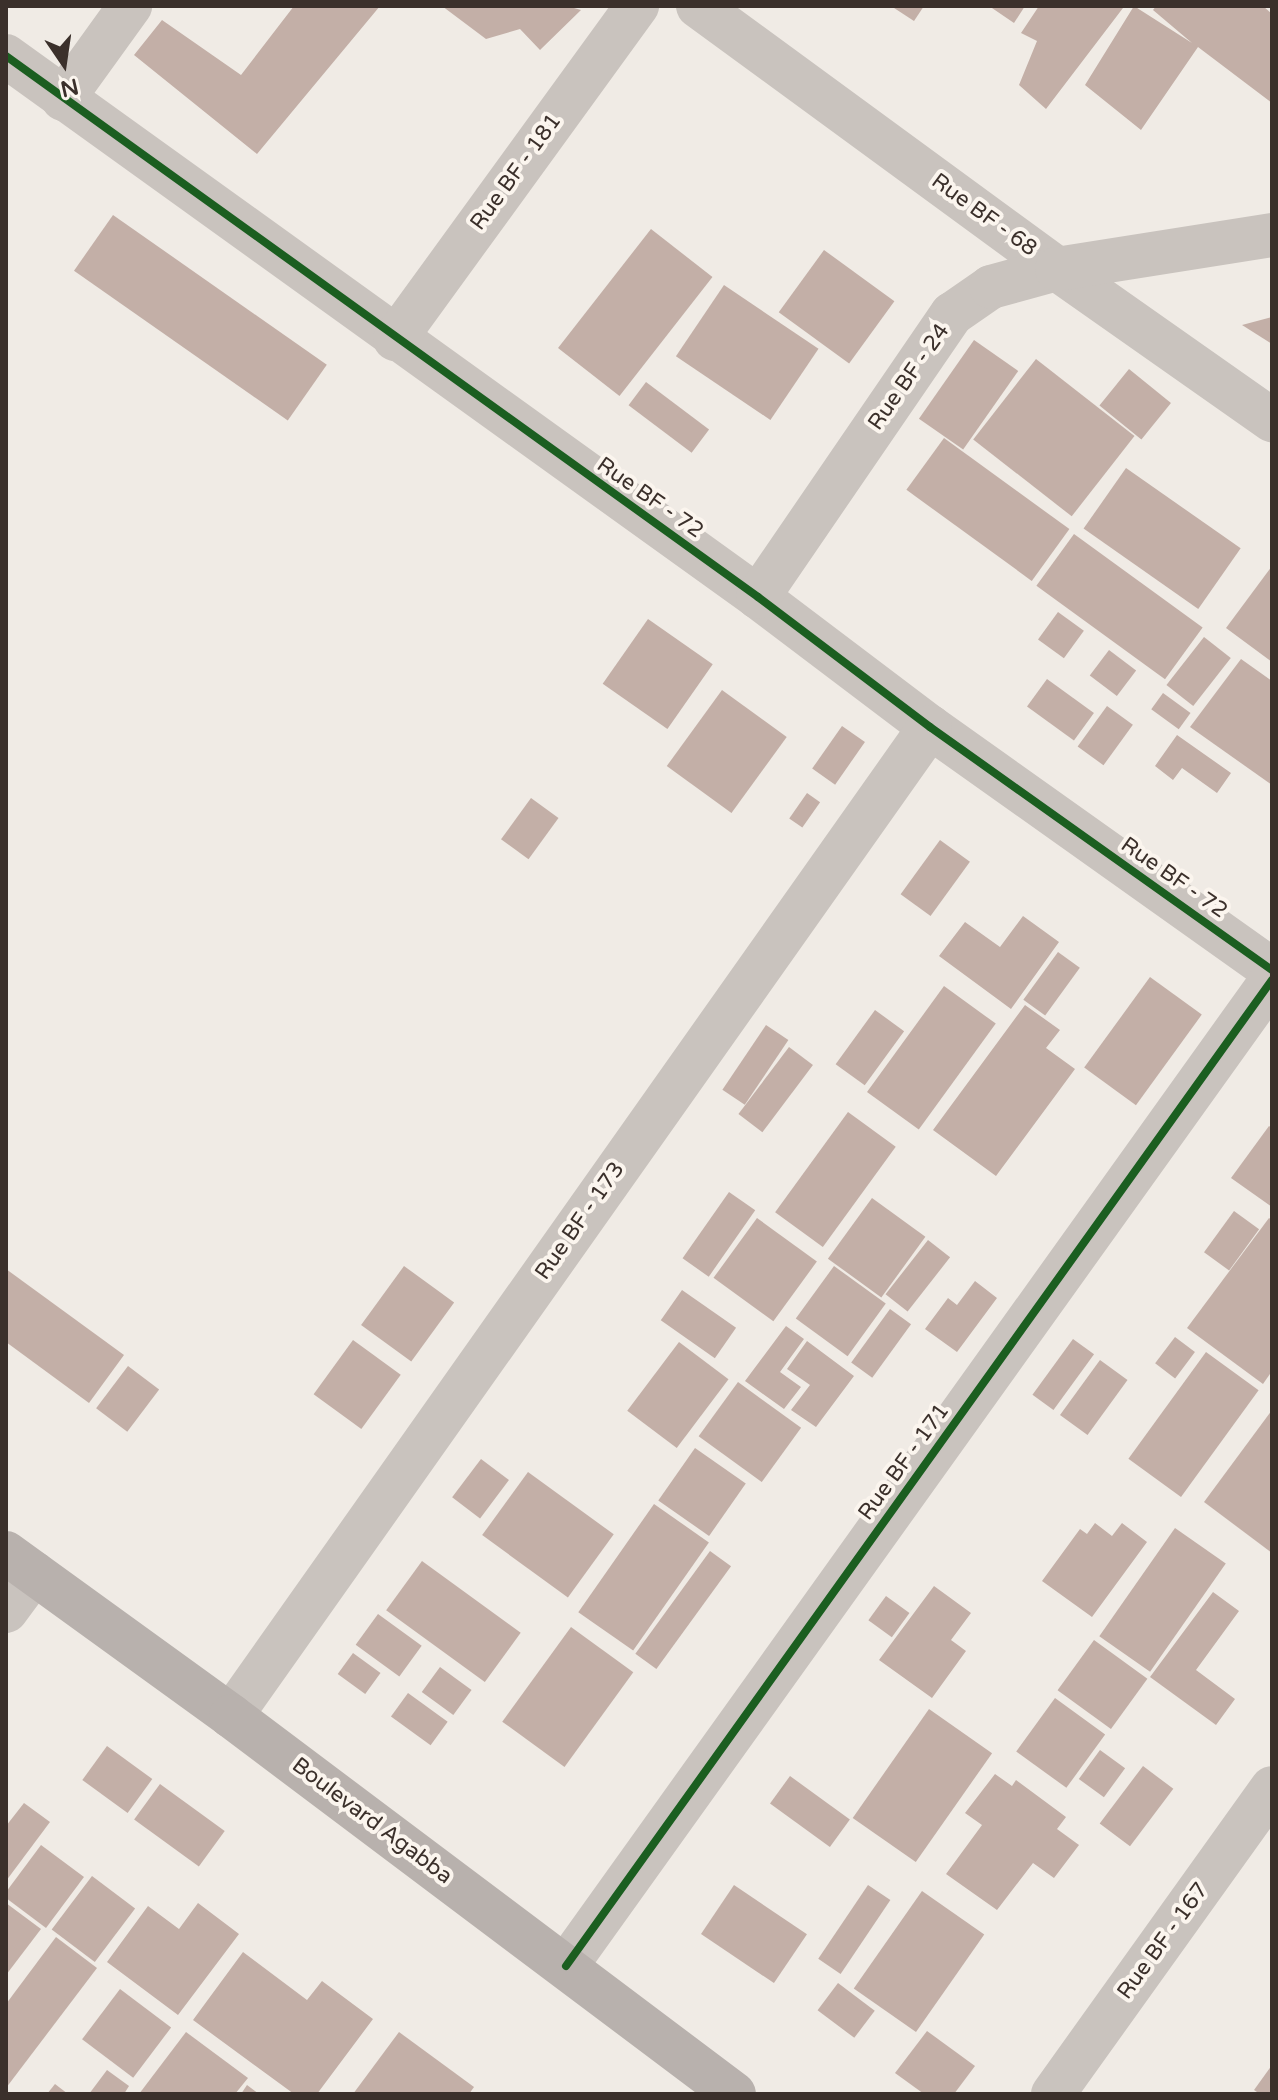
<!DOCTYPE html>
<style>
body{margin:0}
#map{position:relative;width:1278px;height:2100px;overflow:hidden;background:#f0ebe5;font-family:"Varela Round",sans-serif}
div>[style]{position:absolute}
.building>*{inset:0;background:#c3afa7;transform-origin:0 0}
.minor>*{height:44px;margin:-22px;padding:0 22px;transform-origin:22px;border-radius:22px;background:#c9c3be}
.major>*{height:44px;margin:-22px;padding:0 22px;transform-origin:22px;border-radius:22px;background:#b8b1ad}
.cycleway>*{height:8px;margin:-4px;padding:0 4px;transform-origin:4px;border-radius:4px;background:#1b5e20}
span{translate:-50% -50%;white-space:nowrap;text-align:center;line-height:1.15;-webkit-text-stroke:8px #fbf5ee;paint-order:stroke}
.street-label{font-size:22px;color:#3b302b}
.frame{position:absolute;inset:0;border:8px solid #3b302b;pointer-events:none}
.north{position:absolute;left:24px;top:24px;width:80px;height:80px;-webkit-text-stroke:6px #fbf5ee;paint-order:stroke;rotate:167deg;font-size:22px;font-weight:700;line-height:32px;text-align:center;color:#3b302b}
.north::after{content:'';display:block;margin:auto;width:28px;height:36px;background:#3b302b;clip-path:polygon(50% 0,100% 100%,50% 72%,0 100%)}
</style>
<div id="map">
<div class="building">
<i style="clip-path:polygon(294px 6px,380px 6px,257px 154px,134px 55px,162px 20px,241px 75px)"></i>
<i style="clip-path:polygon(442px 6px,567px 6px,581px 10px,540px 50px,520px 29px,486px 39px)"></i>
<i style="clip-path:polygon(891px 6px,924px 6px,914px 21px)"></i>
<i style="clip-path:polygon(989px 6px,1025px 6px,1014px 23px)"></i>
<i style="clip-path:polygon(1039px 6px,1123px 8px,1046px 109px,1019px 85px,1037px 41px,1021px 33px)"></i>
<i style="clip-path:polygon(1134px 6px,1192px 43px,1153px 10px,1156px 6px,1263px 6px,1272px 14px,1272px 103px,1198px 47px,1141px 130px,1085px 85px)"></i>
<i style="left:113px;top:215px;width:261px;height:68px;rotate:35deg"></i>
<i style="left:651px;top:229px;width:78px;height:151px;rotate:38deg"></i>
<i style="left:824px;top:250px;width:87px;height:77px;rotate:36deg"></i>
<i style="left:724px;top:285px;width:114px;height:86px;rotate:34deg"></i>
<i style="clip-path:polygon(1272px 317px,1272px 344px,1242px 325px)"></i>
<i style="left:974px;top:340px;width:54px;height:96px;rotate:35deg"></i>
<i style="left:1036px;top:359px;width:125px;height:102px;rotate:38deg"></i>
<i style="left:1129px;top:369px;width:54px;height:47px;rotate:39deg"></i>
<i style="left:646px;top:382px;width:79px;height:29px;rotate:37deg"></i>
<i style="left:944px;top:438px;width:155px;height:64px;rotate:36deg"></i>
<i style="left:1126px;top:468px;width:140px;height:74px;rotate:35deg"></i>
<i style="left:1074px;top:534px;width:159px;height:64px;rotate:36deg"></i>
<i style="clip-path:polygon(1272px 566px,1272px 662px,1226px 628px)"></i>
<i style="left:1058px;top:612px;width:32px;height:34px;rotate:36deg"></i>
<i style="left:648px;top:619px;width:79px;height:79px;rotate:35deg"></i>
<i style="left:1204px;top:637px;width:34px;height:61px;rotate:38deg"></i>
<i style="left:1109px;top:650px;width:34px;height:32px;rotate:37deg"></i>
<i style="clip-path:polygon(1241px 659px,1272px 681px,1272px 785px,1190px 727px)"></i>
<i style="left:1047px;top:679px;width:58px;height:34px;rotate:36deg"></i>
<i style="left:722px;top:690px;width:80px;height:94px;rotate:36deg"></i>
<i style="left:1163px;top:693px;width:34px;height:20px;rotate:36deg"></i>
<i style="left:1107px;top:706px;width:32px;height:50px;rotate:36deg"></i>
<i style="left:842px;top:726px;width:28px;height:52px;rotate:35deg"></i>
<i style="clip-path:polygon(1177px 735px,1231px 773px,1217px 793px,1182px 768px,1173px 780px,1155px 766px)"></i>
<i style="left:807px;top:793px;width:16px;height:31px;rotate:35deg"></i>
<i style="left:531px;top:798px;width:34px;height:51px;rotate:36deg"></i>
<i style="left:940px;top:840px;width:37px;height:67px;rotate:36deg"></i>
<i style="clip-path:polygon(1023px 916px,1059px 942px,1011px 1009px,939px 956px,965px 922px,1000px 947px)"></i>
<i style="left:1058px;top:952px;width:27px;height:59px;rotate:36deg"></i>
<i style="left:1150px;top:977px;width:64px;height:112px;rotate:36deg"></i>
<i style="left:944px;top:986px;width:64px;height:131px;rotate:36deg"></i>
<i style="clip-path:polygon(1025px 1005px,1060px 1030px,1046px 1048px,1075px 1069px,996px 1176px,933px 1130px)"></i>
<i style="left:875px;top:1010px;width:36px;height:67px;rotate:36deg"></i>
<i style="left:766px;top:1025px;width:27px;height:78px;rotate:34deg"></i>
<i style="left:789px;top:1047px;width:30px;height:84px;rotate:37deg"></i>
<i style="left:848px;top:1112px;width:59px;height:124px;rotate:36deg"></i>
<i style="clip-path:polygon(1269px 1126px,1272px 1128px,1272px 1207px,1231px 1178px)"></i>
<i style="left:729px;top:1192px;width:32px;height:81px;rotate:35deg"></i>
<i style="left:872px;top:1198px;width:66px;height:75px;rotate:36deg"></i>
<i style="left:1234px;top:1211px;width:31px;height:51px;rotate:36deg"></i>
<i style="left:757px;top:1218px;width:74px;height:74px;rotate:36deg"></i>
<i style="clip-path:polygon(1269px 1218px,1272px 1220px,1272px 1371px,1263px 1384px,1187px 1328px)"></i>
<i style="left:928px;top:1240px;width:28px;height:69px;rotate:38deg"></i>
<i style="left:404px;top:1266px;width:62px;height:73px;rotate:36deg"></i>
<i style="left:834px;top:1266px;width:64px;height:65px;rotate:36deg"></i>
<i style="clip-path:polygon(6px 1269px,124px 1355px,89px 1403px,6px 1342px)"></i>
<i style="clip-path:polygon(975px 1281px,997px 1298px,957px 1352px,925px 1329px,948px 1298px,957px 1305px)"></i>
<i style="left:682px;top:1290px;width:66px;height:37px;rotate:35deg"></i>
<i style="left:890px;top:1309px;width:26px;height:66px;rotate:36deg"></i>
<i style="clip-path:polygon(786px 1326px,804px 1339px,780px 1372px,801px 1387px,784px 1409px,745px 1381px)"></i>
<i style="left:1175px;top:1337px;width:25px;height:33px;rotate:37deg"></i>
<i style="left:1073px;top:1339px;width:26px;height:69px;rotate:36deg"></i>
<i style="left:353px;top:1340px;width:59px;height:67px;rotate:36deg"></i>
<i style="clip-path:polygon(807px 1341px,854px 1376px,816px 1427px,791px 1410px,810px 1385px,787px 1369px)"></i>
<i style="left:679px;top:1342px;width:62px;height:86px;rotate:37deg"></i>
<i style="left:1206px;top:1352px;width:65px;height:132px;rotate:36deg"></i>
<i style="left:1100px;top:1360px;width:34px;height:68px;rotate:36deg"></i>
<i style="left:128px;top:1366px;width:39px;height:53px;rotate:37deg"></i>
<i style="left:738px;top:1382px;width:78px;height:67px;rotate:36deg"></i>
<i style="clip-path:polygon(1272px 1410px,1272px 1553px,1204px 1502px)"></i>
<i style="left:695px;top:1448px;width:62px;height:64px;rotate:35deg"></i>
<i style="left:481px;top:1459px;width:35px;height:48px;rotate:37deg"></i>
<i style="left:528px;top:1472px;width:106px;height:78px;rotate:36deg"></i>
<i style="left:654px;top:1504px;width:67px;height:132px;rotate:35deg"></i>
<i style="clip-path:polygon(1095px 1523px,1112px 1536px,1122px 1523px,1147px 1542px,1092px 1617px,1042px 1581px,1080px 1529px,1087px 1534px)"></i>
<i style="left:1175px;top:1528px;width:62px;height:132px;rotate:35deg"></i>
<i style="left:710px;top:1551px;width:26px;height:127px;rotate:36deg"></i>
<i style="left:422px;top:1561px;width:122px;height:61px;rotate:36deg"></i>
<i style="clip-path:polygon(934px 1586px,971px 1613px,951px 1640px,966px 1651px,932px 1698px,879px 1660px)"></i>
<i style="clip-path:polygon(1213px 1592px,1239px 1611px,1196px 1670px,1235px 1699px,1216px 1725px,1150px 1677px)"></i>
<i style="left:886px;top:1596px;width:29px;height:30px;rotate:36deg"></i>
<i style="left:378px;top:1614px;width:54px;height:38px;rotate:36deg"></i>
<i style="left:571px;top:1627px;width:77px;height:117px;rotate:36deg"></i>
<i style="left:1094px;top:1640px;width:66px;height:62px;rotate:36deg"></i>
<i style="left:353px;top:1653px;width:34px;height:26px;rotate:36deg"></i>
<i style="left:440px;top:1667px;width:39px;height:31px;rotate:36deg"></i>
<i style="left:408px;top:1693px;width:49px;height:29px;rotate:36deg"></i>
<i style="left:1055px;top:1698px;width:62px;height:66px;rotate:36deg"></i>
<i style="left:929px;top:1709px;width:77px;height:133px;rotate:35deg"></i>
<i style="left:107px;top:1746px;width:56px;height:42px;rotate:36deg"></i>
<i style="left:1100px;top:1750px;width:31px;height:36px;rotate:36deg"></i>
<i style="left:1143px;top:1766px;width:38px;height:72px;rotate:37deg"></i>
<i style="clip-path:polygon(995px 1774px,1012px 1786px,1016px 1780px,1066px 1817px,1057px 1829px,1079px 1845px,1054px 1878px,1033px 1863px,997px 1910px,946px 1874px,982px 1825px,965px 1813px)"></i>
<i style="left:790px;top:1776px;width:74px;height:34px;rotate:36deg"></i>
<i style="left:160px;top:1784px;width:80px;height:44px;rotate:36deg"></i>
<i style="clip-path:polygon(24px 1803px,50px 1822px,6px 1881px,6px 1826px)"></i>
<i style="clip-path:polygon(41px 1845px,84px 1877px,46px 1928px,6px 1898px,6px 1892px)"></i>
<i style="left:92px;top:1876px;width:54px;height:67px;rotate:37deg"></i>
<i style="left:734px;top:1885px;width:88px;height:59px;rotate:34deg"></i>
<i style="left:868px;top:1885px;width:27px;height:89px;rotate:34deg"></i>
<i style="left:922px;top:1891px;width:76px;height:119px;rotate:35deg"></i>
<i style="clip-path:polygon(6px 1903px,41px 1929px,6px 1975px)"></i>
<i style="clip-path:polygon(198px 1903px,239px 1934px,178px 2015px,107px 1962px,148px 1906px,179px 1929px)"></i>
<i style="clip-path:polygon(56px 1937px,97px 1968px,6px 2088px,6px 2004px)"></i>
<i style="clip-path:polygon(243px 1952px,307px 2000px,322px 1981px,373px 2019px,317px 2094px,294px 2094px,193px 2020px)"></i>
<i style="left:838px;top:1983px;width:46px;height:34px;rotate:37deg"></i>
<i style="left:120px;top:1989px;width:64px;height:63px;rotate:37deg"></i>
<i style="clip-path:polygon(927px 2031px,975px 2066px,954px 2094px,924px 2094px,895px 2073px)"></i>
<i style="clip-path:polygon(186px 2032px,248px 2078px,235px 2094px,139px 2094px)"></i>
<i style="clip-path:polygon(399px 2032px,474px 2087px,469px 2094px,353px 2094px)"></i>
<i style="clip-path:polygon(1272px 2065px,1272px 2094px,1260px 2094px,1254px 2090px)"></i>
<i style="clip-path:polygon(107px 2070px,129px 2086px,124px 2094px,89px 2094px)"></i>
<i style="clip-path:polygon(55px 2084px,68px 2094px,47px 2094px)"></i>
<i style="clip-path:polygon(247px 2085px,259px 2094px,241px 2094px)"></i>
</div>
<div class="minor">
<i style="left:698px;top:6px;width:445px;rotate:36.2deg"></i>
<i style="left:1057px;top:269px;width:263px;rotate:35.1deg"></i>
<i style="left:6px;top:56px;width:926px;rotate:35.73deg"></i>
<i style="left:758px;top:597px;width:216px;rotate:37.1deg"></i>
<i style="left:930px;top:727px;width:420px;rotate:35.4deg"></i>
<i style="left:63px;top:99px;width:115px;rotate:-54.2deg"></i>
<i style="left:395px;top:339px;width:412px;rotate:-54deg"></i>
<i style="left:758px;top:597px;width:343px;rotate:-55.6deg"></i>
<i style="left:952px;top:314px;width:47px;rotate:-34.7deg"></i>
<i style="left:991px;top:287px;width:68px;rotate:-15.3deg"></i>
<i style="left:1057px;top:269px;width:218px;rotate:-9deg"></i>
<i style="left:6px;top:1611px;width:47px;rotate:-53.6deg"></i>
<i style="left:231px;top:1716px;width:1211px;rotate:-54.75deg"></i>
<i style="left:566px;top:1966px;width:1213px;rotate:-54.4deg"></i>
<i style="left:1053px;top:2094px;width:376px;rotate:-54.4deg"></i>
</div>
<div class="major">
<i style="left:6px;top:1553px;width:278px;rotate:35.9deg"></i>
<i style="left:231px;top:1716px;width:629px;rotate:36.92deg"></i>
</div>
<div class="cycleway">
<i style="left:6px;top:56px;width:926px;rotate:35.73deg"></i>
<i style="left:758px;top:597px;width:216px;rotate:37.1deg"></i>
<i style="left:930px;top:727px;width:420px;rotate:35.4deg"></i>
<i style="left:566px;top:1966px;width:1213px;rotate:-54.4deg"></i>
</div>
<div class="street-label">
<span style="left:516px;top:172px;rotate:-54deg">Rue BF - 181</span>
<span style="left:984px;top:215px;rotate:36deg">Rue BF - 68</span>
<span style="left:909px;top:377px;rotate:-55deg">Rue BF - 24</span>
<span style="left:650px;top:498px;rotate:35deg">Rue BF - 72</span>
<span style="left:1174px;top:878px;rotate:35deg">Rue BF - 72</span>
<span style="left:580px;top:1221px;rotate:-55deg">Rue BF - 173</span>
<span style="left:904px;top:1462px;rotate:-54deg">Rue BF - 171</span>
<span style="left:372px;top:1821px;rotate:37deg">Boulevard Agabba</span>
<span style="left:1163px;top:1941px;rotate:-54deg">Rue BF - 167</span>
</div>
<div class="frame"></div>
<div class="north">N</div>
</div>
